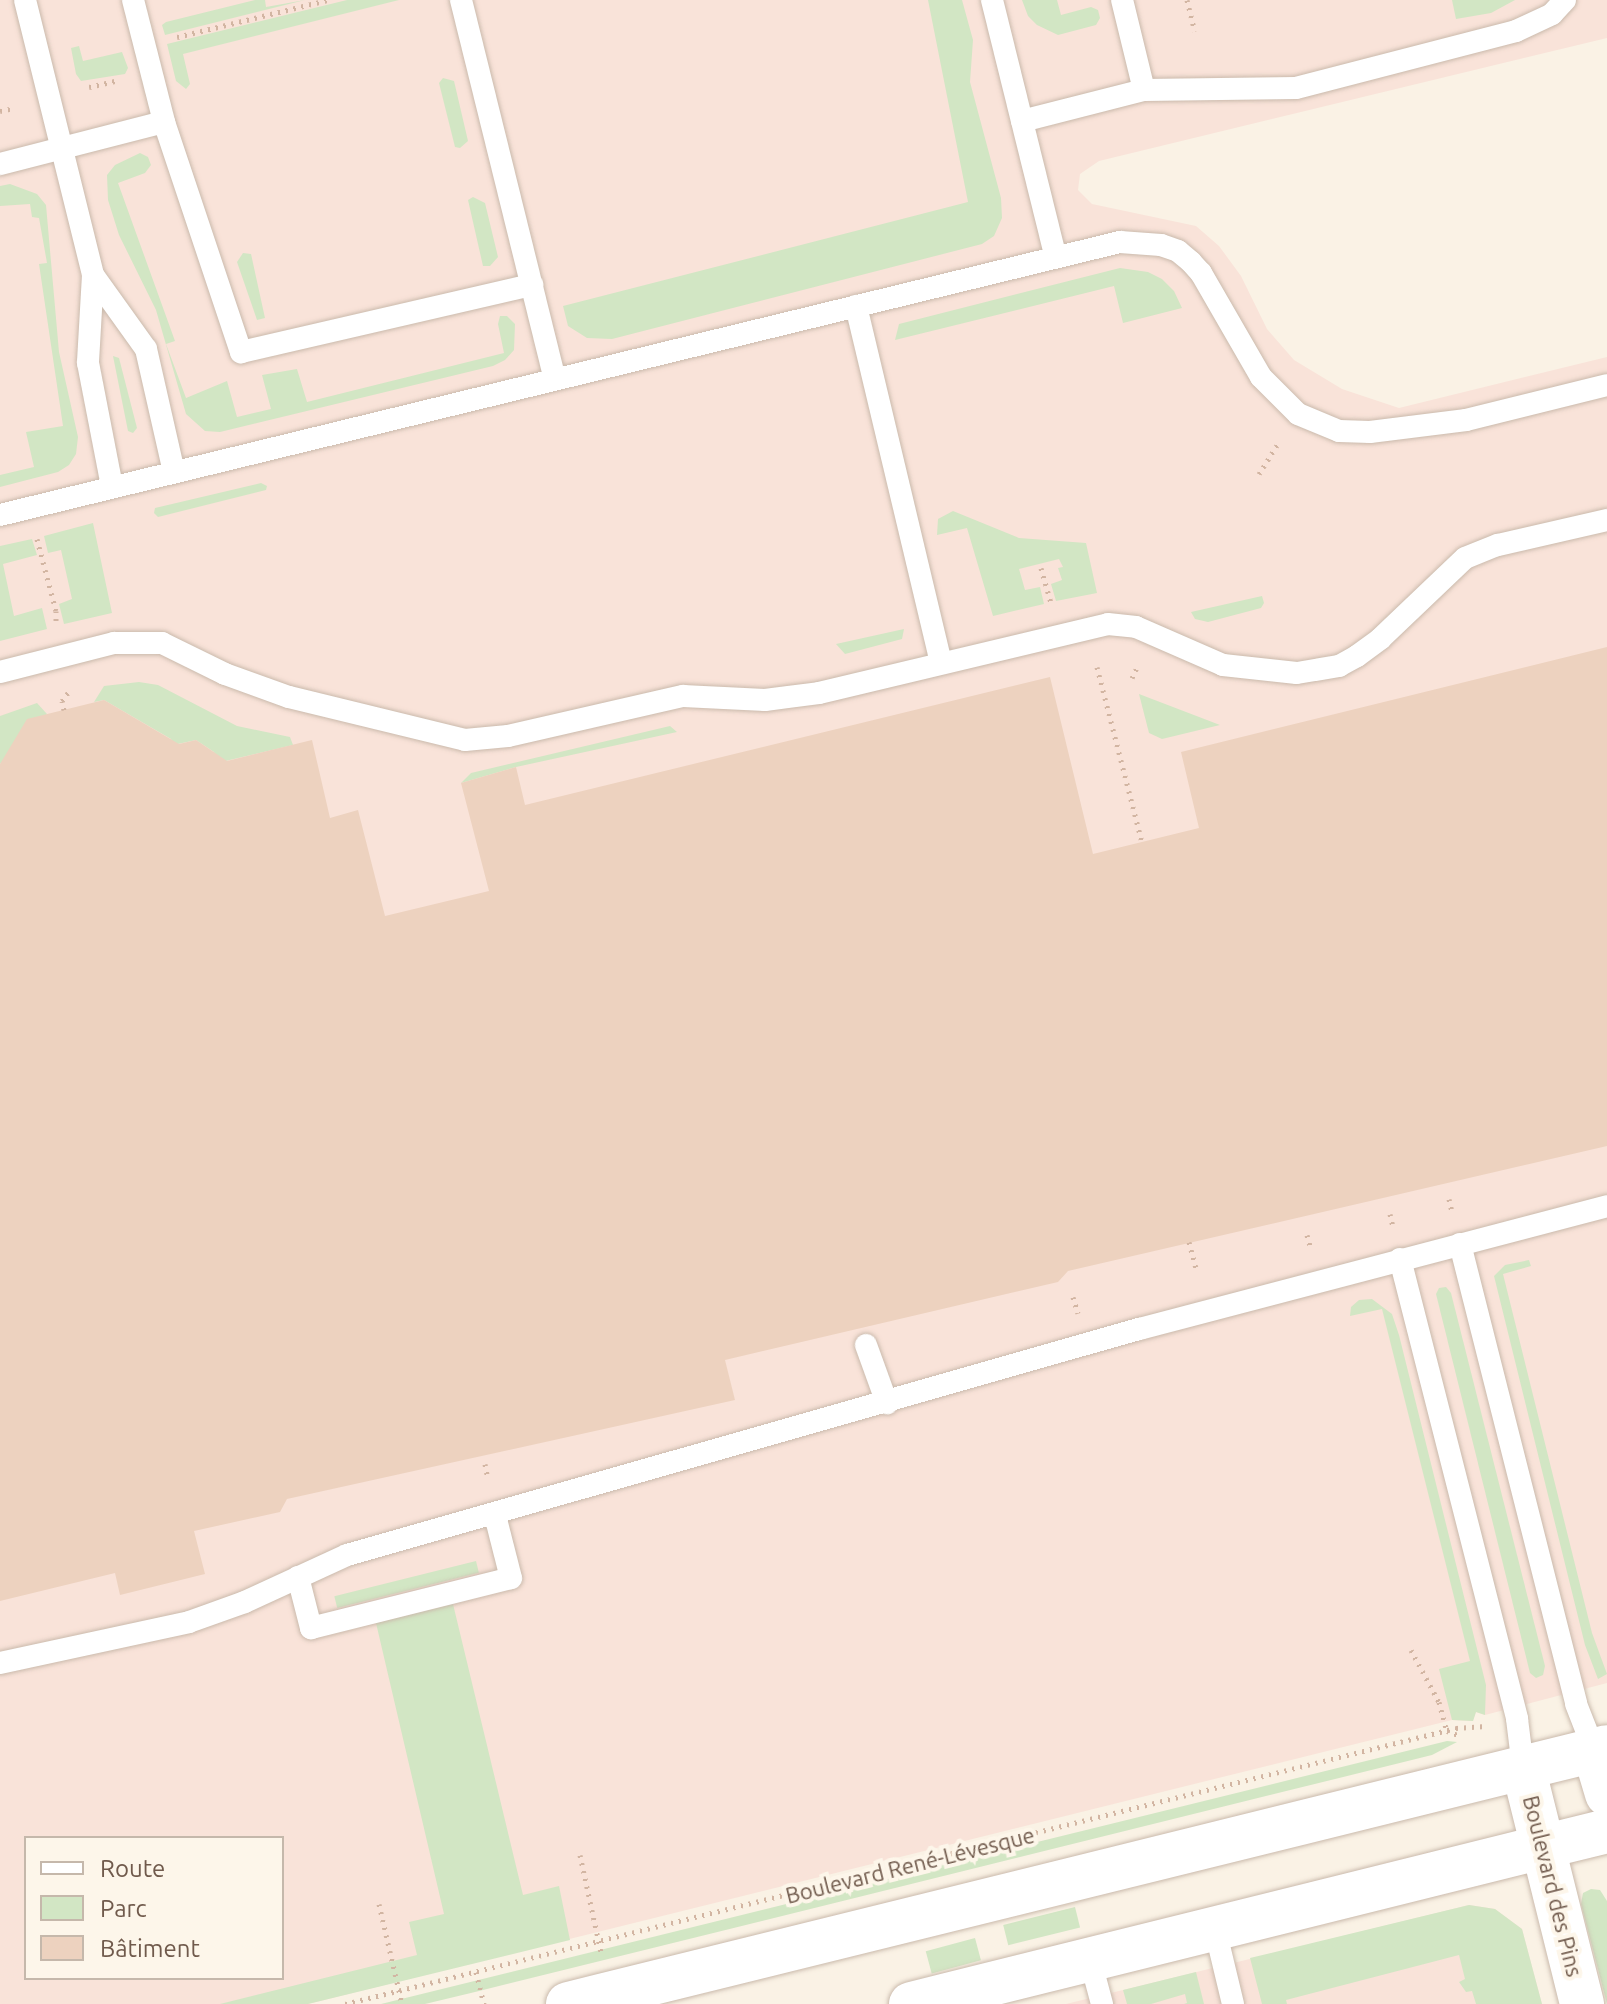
<!DOCTYPE html>
<meta charset="utf-8">
<style>
body{margin:0}
#map{position:relative;width:1607px;height:2004px;overflow:hidden;background:#faf2e5;font-family:Ubuntu,sans-serif}
div>[style]{position:absolute}
.commercial>*{inset:0;background:#f9e3d9}
.green>*{inset:0;background:#d2e6c4;transform-origin:0 0}
.building>*{inset:0;background:#edd2bf}
.path>*{height:5px;margin-top:-2.5px;transform-origin:0;background:repeating-linear-gradient(90deg,#d2b5a2 0 2px,transparent 0 8px)}
.roads{filter:drop-shadow(0 0 2px #cabaac) drop-shadow(0 0 2px #cabaac)}
.lane>*{height:22px;margin:-11px;padding:0 11px;transform-origin:11px;border-radius:11px;background:#fff}
.secondary>*{height:44px;margin:-22px;padding:0 22px;transform-origin:22px;border-radius:22px;background:#fff}
span{translate:-50% -50%;white-space:nowrap;text-align:center;line-height:1.15;-webkit-text-stroke:8px #fdf6ea;paint-order:stroke}
.street-label{font-size:22px;color:#705a4c}
.legend{position:absolute;left:24px;top:1836px;width:260px;height:144px;box-sizing:border-box;background:#fdf6ea;border:2px solid #c5b8ab;margin:0;padding:10px 14px;list-style:none;font-size:24px;color:#705a4c}
.legend li{display:flex;align-items:center;gap:16px;height:40px}
.legend b{width:40px;border:2px solid #c5b8ab}
</style>
<div id="map">
<div class="commercial">
<i style="clip-path:polygon(evenodd,0 0,1607px 0,1607px 38px,1099px 161px,1080px 174px,1078px 190px,1092px 204px,1196px 226px,1219px 246px,1241px 276px,1267px 329px,1294px 360px,1342px 389px,1399px 408px,1607px 357px,1607px 1683px,1485px 1715px,1476px 1712px,1473px 1721px,1452px 1720px,308px 2004px,0 2004px,0 0,26px 1838px,282px 1838px,282px 1978px,26px 1978px,26px 1838px)"></i>
<i style="clip-path:polygon(1469px 1905px,1495px 1909px,1522px 1929px,1542px 2004px,1066px 2004px)"></i>
</div>
<div class="green">
<i style="clip-path:polygon(255px 0,265px 0,266px 7px,305px 0,165px 35px,162px 25px,166px 22px)"></i>
<i style="clip-path:polygon(347px 0,399px 0,183px 54px,190px 84px,186px 89px,176px 81px,167px 44px)"></i>
<i style="clip-path:polygon(928px 0,962px 0,973px 40px,970px 82px,1001px 198px,1002px 218px,994px 236px,982px 244px,612px 339px,587px 338px,568px 326px,563px 306px,968px 202px)"></i>
<i style="clip-path:polygon(1022px 0,1057px 0,1061px 15px,1091px 7px,1098px 10px,1100px 18px,1096px 25px,1058px 35px,1037px 25px,1028px 16px)"></i>
<i style="clip-path:polygon(1452px 0,1515px 0,1491px 13px,1456px 19px)"></i>
<i style="clip-path:polygon(79px 46px,83px 61px,122px 52px,128px 68px,125px 74px,81px 81px,76px 74px,71px 48px)"></i>
<i style="clip-path:polygon(443px 78px,454px 81px,468px 141px,460px 148px,455px 147px,439px 83px)"></i>
<i style="clip-path:polygon(140px 153px,148px 157px,151px 165px,145px 173px,118px 183px,175px 341px,166px 344px,186px 398px,227px 381px,237px 417px,271px 409px,262px 375px,297px 369px,307px 402px,504px 353px,498px 324px,500px 316px,507px 316px,515px 324px,514px 350px,505px 360px,493px 366px,220px 432px,205px 431px,186px 414px,156px 310px,119px 235px,108px 200px,107px 175px,115px 165px)"></i>
<i style="clip-path:polygon(10px 184px,37px 194px,46px 205px,59px 352px,78px 437px,76px 454px,69px 465px,58px 472px,0 487px,0 475px,34px 467px,26px 432px,63px 426px,39px 264px,47px 263px,39px 218px,32px 217px,30px 204px,0 206px,0 186px)"></i>
<i style="clip-path:polygon(473px 197px,485px 203px,498px 257px,490px 266px,483px 266px,468px 200px)"></i>
<i style="clip-path:polygon(243px 253px,251px 254px,265px 318px,257px 320px,237px 262px)"></i>
<i style="clip-path:polygon(1120px 268px,1148px 272px,1162px 279px,1174px 291px,1182px 308px,1123px 323px,1114px 286px,895px 340px,899px 324px)"></i>
<i style="clip-path:polygon(113px 356px,119px 358px,137px 428px,133px 433px,128px 431px)"></i>
<i style="clip-path:polygon(261px 483px,267px 486px,266px 490px,158px 517px,154px 513px,155px 508px)"></i>
<i style="clip-path:polygon(953px 511px,1019px 538px,1086px 543px,1097px 593px,1056px 601px,1051px 584px,1062px 580px,1058px 568px,1063px 567px,1059px 559px,1019px 569px,1025px 590px,1040px 587px,1044px 604px,993px 616px,967px 528px,937px 535px,938px 519px)"></i>
<i style="clip-path:polygon(93px 523px,112px 613px,64px 624px,59px 604px,72px 599px,61px 550px,48px 553px,44px 536px)"></i>
<i style="clip-path:polygon(32px 539px,37px 555px,3px 564px,14px 616px,42px 608px,47px 629px,0 641px,0 546px)"></i>
<i style="clip-path:polygon(1262px 596px,1264px 603px,1261px 608px,1208px 622px,1195px 619px,1191px 612px)"></i>
<i style="clip-path:polygon(904px 629px,902px 639px,845px 654px,836px 644px)"></i>
<i style="clip-path:polygon(139px 682px,158px 685px,237px 726px,290px 737px,293px 745px,217px 763px,214px 752px,196px 740px,173px 745px,171px 739px,104px 700px,94px 702px,104px 686px)"></i>
<i style="clip-path:polygon(1139px 694px,1220px 725px,1162px 739px,1149px 733px)"></i>
<i style="clip-path:polygon(37px 703px,47px 714px,0 764px,0 716px)"></i>
<i style="clip-path:polygon(670px 726px,677px 732px,516px 767px,461px 783px,471px 773px)"></i>
<i style="clip-path:polygon(1529px 1260px,1531px 1266px,1503px 1274px,1592px 1633px,1607px 1674px,1598px 1679px,1585px 1645px,1494px 1276px,1505px 1265px)"></i>
<i style="clip-path:polygon(1446px 1287px,1451px 1293px,1545px 1666px,1543px 1675px,1536px 1678px,1530px 1673px,1436px 1294px,1439px 1288px)"></i>
<i style="clip-path:polygon(1372px 1299px,1392px 1314px,1399px 1335px,1486px 1685px,1485px 1715px,1476px 1712px,1473px 1721px,1452px 1720px,1439px 1669px,1470px 1661px,1382px 1309px,1350px 1316px,1351px 1307px,1359px 1300px)"></i>
<i style="left:476px;top:1561px;width:12px;height:146px;rotate:76deg"></i>
<i style="clip-path:polygon(453px 1604px,523px 1895px,559px 1886px,570px 1940px,308px 2004px,220px 2004px,417px 1955px,409px 1922px,444px 1914px,376px 1623px)"></i>
<i style="clip-path:polygon(1447px 1741px,1457px 1742px,1432px 1755px,475px 1992px,425px 2004px,381px 2004px)"></i>
<i style="clip-path:polygon(1591px 1889px,1600px 1890px,1607px 1901px,1607px 2004px,1581px 1904px,1583px 1893px)"></i>
<i style="clip-path:polygon(1469px 1905px,1495px 1909px,1522px 1929px,1542px 2004px,1476px 2004px,1472px 1991px,1466px 1992px,1459px 1982px,1465px 1979px,1459px 1955px,1286px 2000px,1287px 2004px,1262px 2004px,1250px 1958px)"></i>
<i style="left:1075px;top:1907px;width:21px;height:74px;rotate:76deg"></i>
<i style="left:975px;top:1938px;width:23px;height:51px;rotate:75deg"></i>
<i style="clip-path:polygon(1196px 1972px,1204px 2004px,1184px 2004px,1187px 2003px,1185px 1994px,1151px 2004px,1127px 2004px,1123px 1990px)"></i>
</div>
<div class="building">
<i style="clip-path:polygon(1607px 647px,1607px 1146px,1068px 1271px,1058px 1282px,725px 1360px,735px 1400px,287px 1499px,280px 1512px,194px 1531px,205px 1574px,120px 1595px,115px 1573px,0 1601px,0 764px,27px 719px,104px 700px,179px 744px,196px 740px,227px 761px,312px 740px,330px 818px,358px 810px,385px 916px,489px 891px,461px 783px,516px 767px,525px 805px,1050px 677px,1093px 854px,1199px 828px,1181px 752px)"></i>
</div>
<div class="path">
<i style="left:1187px;top:0;width:32px;rotate:76deg"></i>
<i style="left:177px;top:37px;width:155px;rotate:-13.8deg"></i>
<i style="left:89px;top:87px;width:31px;rotate:-13deg"></i>
<i style="left:0;top:111px;width:14px;rotate:-12deg"></i>
<i style="left:1259px;top:474px;width:39px;rotate:-58deg"></i>
<i style="left:37px;top:539px;width:74px;rotate:75.2deg"></i>
<i style="left:56px;top:611px;width:11px;rotate:90deg"></i>
<i style="left:1041px;top:568px;width:36px;rotate:74deg"></i>
<i style="left:1097px;top:667px;width:181px;rotate:75.6deg"></i>
<i style="left:1132px;top:678px;width:14px;rotate:-65deg"></i>
<i style="left:64px;top:710px;width:9px;rotate:-103deg"></i>
<i style="left:62px;top:701px;width:14px;rotate:-54deg"></i>
<i style="left:1449px;top:1199px;width:13px;rotate:77deg"></i>
<i style="left:1390px;top:1214px;width:13px;rotate:77deg"></i>
<i style="left:1307px;top:1235px;width:15px;rotate:74deg"></i>
<i style="left:1189px;top:1242px;width:30px;rotate:75deg"></i>
<i style="left:1073px;top:1297px;width:17px;rotate:73deg"></i>
<i style="left:485px;top:1464px;width:15px;rotate:79deg"></i>
<i style="left:1411px;top:1650px;width:59px;rotate:61.7deg"></i>
<i style="left:1439px;top:1702px;width:30px;rotate:75deg"></i>
<i style="left:1447px;top:1731px;width:15px;rotate:20deg"></i>
<i style="left:580px;top:1855px;width:99px;rotate:77.8deg"></i>
<i style="left:379px;top:1904px;width:103px;rotate:77deg"></i>
<i style="left:476px;top:1972px;width:33px;rotate:76deg"></i>
<i style="left:345px;top:2004px;width:1145px;rotate:-13.95deg"></i>
<i style="left:1456px;top:1728px;width:30px;rotate:-4deg"></i>
</div>
<div class="roads">
<div class="lane">
<i style="left:25px;top:0;width:283px;rotate:76.1deg"></i>
<i style="left:93px;top:275px;width:88px;rotate:93.3deg"></i>
<i style="left:88px;top:363px;width:125px;rotate:79deg"></i>
<i style="left:133px;top:0;width:126px;rotate:75.7deg"></i>
<i style="left:164px;top:122px;width:243px;rotate:71.5deg"></i>
<i style="left:241px;top:352px;width:299px;rotate:-13deg"></i>
<i style="left:461px;top:0;width:390px;rotate:76.1deg"></i>
<i style="left:992px;top:0;width:263px;rotate:76.1deg"></i>
<i style="left:1144px;top:90px;width:152px;rotate:-0.8deg"></i>
<i style="left:1296px;top:88px;width:227px;rotate:-14.5deg"></i>
<i style="left:1516px;top:31px;width:40px;rotate:-25deg"></i>
<i style="left:1552px;top:14px;width:19px;rotate:-47deg"></i>
<i style="left:1022px;top:121px;width:126px;rotate:-14.3deg"></i>
<i style="left:1144px;top:90px;width:93px;rotate:-103.7deg"></i>
<i style="left:0;top:164px;width:169px;rotate:-14.4deg"></i>
<i style="left:93px;top:275px;width:91px;rotate:54.4deg"></i>
<i style="left:146px;top:349px;width:126px;rotate:77.2deg"></i>
<i style="left:856px;top:306px;width:367px;rotate:76.6deg"></i>
<i style="left:0;top:515px;width:1153px;rotate:-13.7deg"></i>
<i style="left:1120px;top:242px;width:41px;rotate:4.2deg"></i>
<i style="left:1161px;top:245px;width:18px;rotate:19deg"></i>
<i style="left:1178px;top:251px;width:17px;rotate:40deg"></i>
<i style="left:1191px;top:262px;width:15px;rotate:48deg"></i>
<i style="left:1201px;top:273px;width:120px;rotate:60deg"></i>
<i style="left:1261px;top:377px;width:52px;rotate:45deg"></i>
<i style="left:1298px;top:414px;width:44px;rotate:22.5deg"></i>
<i style="left:1339px;top:431px;width:31px;rotate:2deg"></i>
<i style="left:1370px;top:432px;width:97px;rotate:-7.1deg"></i>
<i style="left:1466px;top:420px;width:145px;rotate:-13.9deg"></i>
<i style="left:0;top:672px;width:118px;rotate:-14.3deg"></i>
<i style="left:114px;top:643px;width:48px"></i>
<i style="left:162px;top:643px;width:70px;rotate:26.2deg"></i>
<i style="left:225px;top:674px;width:68px;rotate:19.8deg"></i>
<i style="left:289px;top:697px;width:181px;rotate:13.7deg"></i>
<i style="left:465px;top:740px;width:43px;rotate:-5.3deg"></i>
<i style="left:508px;top:736px;width:180px;rotate:-12.9deg"></i>
<i style="left:683px;top:696px;width:82px;rotate:2.8deg"></i>
<i style="left:765px;top:700px;width:54px;rotate:-7.4deg"></i>
<i style="left:819px;top:693px;width:297px;rotate:-13.4deg"></i>
<i style="left:1108px;top:624px;width:28px;rotate:6deg"></i>
<i style="left:1136px;top:627px;width:95px;rotate:23.6deg"></i>
<i style="left:1223px;top:665px;width:74px;rotate:6.2deg"></i>
<i style="left:1297px;top:673px;width:43px;rotate:-9.5deg"></i>
<i style="left:1339px;top:666px;width:21px;rotate:-29deg"></i>
<i style="left:1357px;top:656px;width:29px;rotate:-36deg"></i>
<i style="left:1380px;top:639px;width:117px;rotate:-43.6deg"></i>
<i style="left:1465px;top:558px;width:35px;rotate:-22deg"></i>
<i style="left:1498px;top:545px;width:112px;rotate:-12.9deg"></i>
<i style="left:1460px;top:1244px;width:474px;rotate:75.8deg"></i>
<i style="left:1576px;top:1704px;width:49px;rotate:68.6deg"></i>
<i style="left:1400px;top:1259px;width:475px;rotate:75.7deg"></i>
<i style="left:1517px;top:1719px;width:48px;rotate:82.9deg"></i>
<i style="left:866px;top:1345px;width:62px;rotate:70.1deg"></i>
<i style="left:298px;top:1577px;width:53px;rotate:75.7deg"></i>
<i style="left:311px;top:1628px;width:206px;rotate:-14deg"></i>
<i style="left:511px;top:1578px;width:65px;rotate:-104.3deg"></i>
<i style="left:0;top:1663px;width:193px;rotate:-12.2deg"></i>
<i style="left:189px;top:1622px;width:59px;rotate:-19.7deg"></i>
<i style="left:245px;top:1602px;width:112px;rotate:-24.7deg"></i>
<i style="left:347px;top:1555px;width:824px;rotate:-15.93deg"></i>
<i style="left:1139px;top:1329px;width:484px;rotate:-14.7deg"></i>
<i style="left:1215px;top:1929px;width:77px;rotate:76.5deg"></i>
<i style="left:1090px;top:1959px;width:47px;rotate:75.1deg"></i>
</div>
<div class="secondary">
<i style="left:1594px;top:1750px;width:46px;rotate:73.5deg"></i>
<i style="left:1523px;top:1767px;width:244px;rotate:76deg"></i>
<i style="left:568px;top:2004px;width:1070px;rotate:-13.89deg"></i>
<i style="left:911px;top:2004px;width:717px;rotate:-13.96deg"></i>
</div>
</div>
<div class="street-label">
<span style="left:910px;top:1865px;rotate:-14deg">Boulevard René-Lévesque</span>
<span style="left:1553px;top:1886px;rotate:76deg">Boulevard des Pins</span>
</div>
<ul class="legend">
<li><b style="height:10px;background:#fff"></b>Route</li>
<li><b style="height:22px;background:#d2e6c4"></b>Parc</li>
<li><b style="height:22px;background:#edd2bf"></b>Bâtiment</li>
</ul>
</div>
